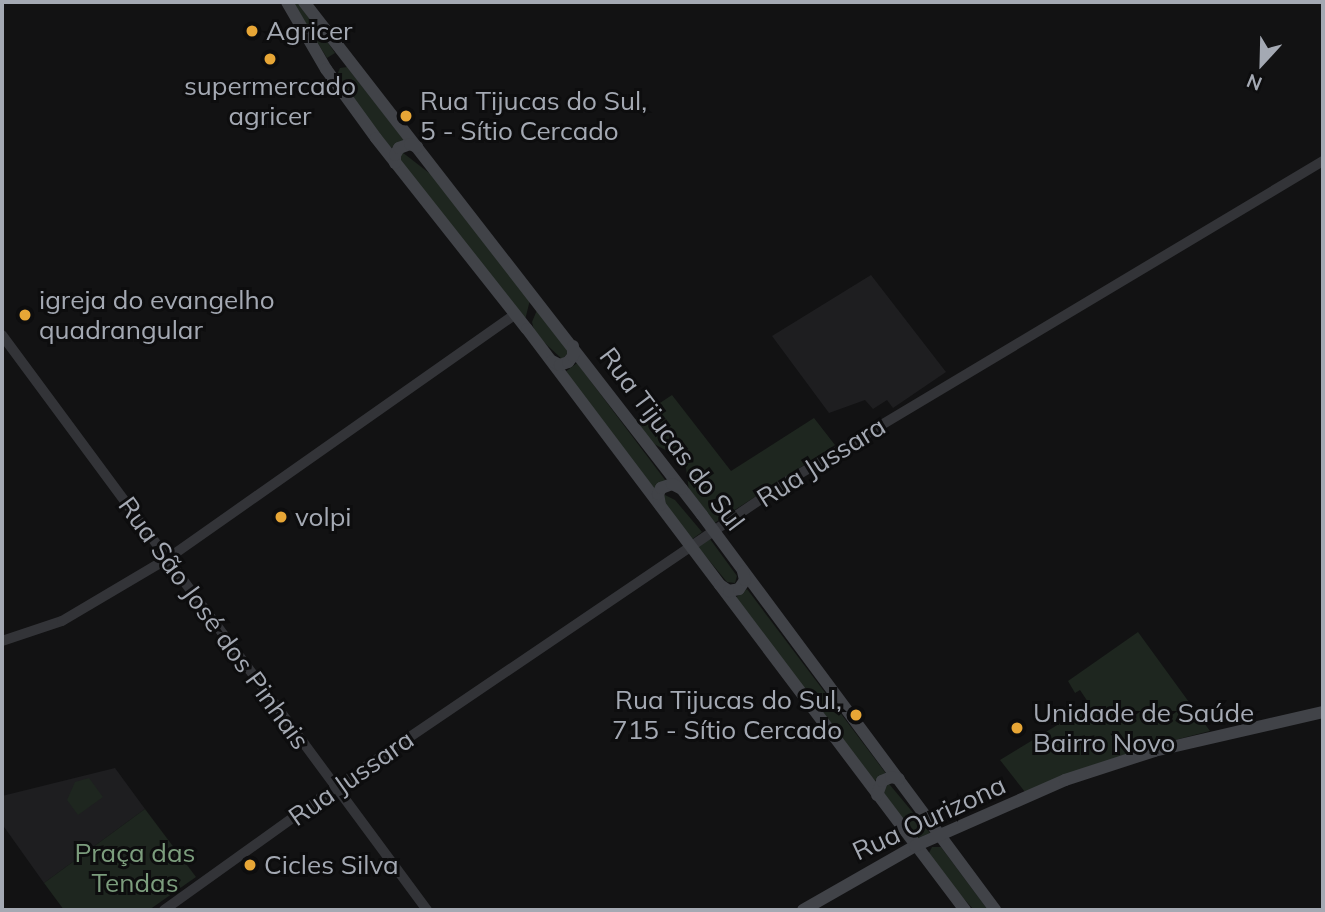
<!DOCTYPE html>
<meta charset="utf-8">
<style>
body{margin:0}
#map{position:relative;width:1325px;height:912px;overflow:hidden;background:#121213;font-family:Mulish,sans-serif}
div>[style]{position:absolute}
.built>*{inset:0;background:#1e1e20}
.green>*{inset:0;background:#1e261f;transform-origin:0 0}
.tertiary>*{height:10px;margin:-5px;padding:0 5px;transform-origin:5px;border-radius:5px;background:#333438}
.secondary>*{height:12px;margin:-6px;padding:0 6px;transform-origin:6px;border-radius:6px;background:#414348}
.dots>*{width:19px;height:19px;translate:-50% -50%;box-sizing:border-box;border:4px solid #0d0d0e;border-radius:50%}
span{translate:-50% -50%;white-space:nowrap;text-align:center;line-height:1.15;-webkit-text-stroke:6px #0d0d0e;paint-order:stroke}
.poi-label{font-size:26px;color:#a4a9b3}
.left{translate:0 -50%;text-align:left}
.right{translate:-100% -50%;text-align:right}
.street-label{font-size:26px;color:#a4a9b3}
.park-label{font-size:26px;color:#7c9d7d}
.frame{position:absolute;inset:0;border:4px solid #a4a9b3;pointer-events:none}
.north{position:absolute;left:1227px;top:28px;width:70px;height:70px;-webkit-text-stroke:5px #0d0d0e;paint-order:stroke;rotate:202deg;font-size:19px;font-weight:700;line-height:28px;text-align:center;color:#a4a9b3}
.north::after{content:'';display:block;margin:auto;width:24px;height:32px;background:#a4a9b3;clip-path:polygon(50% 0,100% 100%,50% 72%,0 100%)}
</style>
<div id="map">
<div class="built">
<i style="clip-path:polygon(871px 275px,946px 372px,893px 408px,887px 400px,873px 409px,865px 400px,829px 413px,772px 336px)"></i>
<i style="clip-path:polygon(115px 768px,145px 809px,44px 883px,2px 824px,2px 796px)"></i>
</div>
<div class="green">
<i style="clip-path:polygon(292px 2px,300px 2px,335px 53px,327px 58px)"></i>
<i style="clip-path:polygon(347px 67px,404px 140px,391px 148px,362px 111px,337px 75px,340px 68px)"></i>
<i style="clip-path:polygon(402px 152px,433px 176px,530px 300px,525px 320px,400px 160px,399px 154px)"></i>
<i style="clip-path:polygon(537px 310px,569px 352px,562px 359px,535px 334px,532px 322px)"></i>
<i style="left:577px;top:363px;width:148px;height:16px;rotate:53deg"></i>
<i style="clip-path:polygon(672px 395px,731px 471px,814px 418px,835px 445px,713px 524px,689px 491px,686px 468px,677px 456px,652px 443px,634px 420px)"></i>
<i style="clip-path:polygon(663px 494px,675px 500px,702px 532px,691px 540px,661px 502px)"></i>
<i style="clip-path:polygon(710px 539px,737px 576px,735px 583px,727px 582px,697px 546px)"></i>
<i style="left:747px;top:589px;width:230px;height:15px;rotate:53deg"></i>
<i style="clip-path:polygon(1138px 632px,1210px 731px,1159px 744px,1025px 792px,1000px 760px,1090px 705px,1080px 690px,1075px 693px,1068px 681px)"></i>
<i style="clip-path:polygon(89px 778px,103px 797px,78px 815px,67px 800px,75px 782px)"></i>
<i style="clip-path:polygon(888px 784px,890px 785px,930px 833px,916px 839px,881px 793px)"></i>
<i style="clip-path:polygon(145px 809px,196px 877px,149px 910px,64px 910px,44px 883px)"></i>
<i style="clip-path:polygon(932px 847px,941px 847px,988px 910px,974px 910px,944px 877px,929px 853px)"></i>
</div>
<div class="tertiary">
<i style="left:2px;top:335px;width:715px;rotate:53.53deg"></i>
<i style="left:2px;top:641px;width:63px;rotate:-18.4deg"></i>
<i style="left:62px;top:621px;width:122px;rotate:-30.6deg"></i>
<i style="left:167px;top:559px;width:426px;rotate:-35.1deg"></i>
<i style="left:164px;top:910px;width:211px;rotate:-35.6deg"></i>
<i style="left:336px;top:787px;width:544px;rotate:-34.13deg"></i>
<i style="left:786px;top:482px;width:626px;rotate:-30.87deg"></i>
</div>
<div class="secondary">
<i style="left:287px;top:2px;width:78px;rotate:59.8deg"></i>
<i style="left:326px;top:69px;width:85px;rotate:54.1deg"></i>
<i style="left:376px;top:138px;width:243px;rotate:51.7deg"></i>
<i style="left:527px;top:329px;width:728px;rotate:52.99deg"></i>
<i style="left:304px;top:2px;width:649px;rotate:52.19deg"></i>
<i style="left:702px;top:515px;width:492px;rotate:53.4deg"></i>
<i style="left:395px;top:163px;width:8px;rotate:-90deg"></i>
<i style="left:395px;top:155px;width:8px;rotate:-60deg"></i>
<i style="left:399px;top:148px;width:12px;rotate:-20deg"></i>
<i style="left:410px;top:144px;width:8px;rotate:23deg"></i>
<i style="left:552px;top:361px;width:9px;rotate:27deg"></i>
<i style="left:560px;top:365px;width:9px;rotate:-21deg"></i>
<i style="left:568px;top:362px;width:8px;rotate:-50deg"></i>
<i style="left:573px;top:356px;width:10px;rotate:-90deg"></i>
<i style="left:660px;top:505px;width:11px;rotate:-100deg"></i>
<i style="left:658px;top:494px;width:7px;rotate:-63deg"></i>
<i style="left:661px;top:488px;width:12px;rotate:-20deg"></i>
<i style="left:672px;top:484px;width:11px;rotate:27deg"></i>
<i style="left:720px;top:585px;width:11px;rotate:34deg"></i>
<i style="left:729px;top:591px;width:10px;rotate:-11deg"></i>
<i style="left:739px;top:589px;width:11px;rotate:-56deg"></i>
<i style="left:745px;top:580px;width:9px;rotate:-103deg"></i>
<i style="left:877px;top:795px;width:15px;rotate:-70deg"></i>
<i style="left:882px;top:781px;width:10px;rotate:-24deg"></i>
<i style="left:891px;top:777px;width:8px;rotate:14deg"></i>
<i style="left:803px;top:910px;width:129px;rotate:-29.7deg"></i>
<i style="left:915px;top:846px;width:164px;rotate:-23.7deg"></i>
<i style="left:1065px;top:780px;width:94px;rotate:-18deg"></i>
<i style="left:1154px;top:751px;width:173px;rotate:-13deg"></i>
</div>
<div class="dots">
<i style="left:252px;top:31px;background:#e7a636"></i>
<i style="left:270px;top:59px;background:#e7a636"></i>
<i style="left:406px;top:116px;background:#e7a636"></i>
<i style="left:25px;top:315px;background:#e7a636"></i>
<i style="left:281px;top:517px;background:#e7a636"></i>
<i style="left:856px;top:715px;background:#e7a636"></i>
<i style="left:1017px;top:728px;background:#e7a636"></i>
<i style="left:250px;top:865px;background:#e7a636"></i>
</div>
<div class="poi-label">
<span class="left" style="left:266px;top:31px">Agricer</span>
<span style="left:270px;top:101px">supermercado<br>agricer</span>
<span class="left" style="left:420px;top:116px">Rua Tijucas do Sul,<br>5 - Sítio Cercado</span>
<span class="left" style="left:39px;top:315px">igreja do evangelho<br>quadrangular</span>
<span class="left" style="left:295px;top:517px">volpi</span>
<span class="right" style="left:842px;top:715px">Rua Tijucas do Sul,<br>715 - Sítio Cercado</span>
<span class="left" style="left:1033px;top:728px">Unidade de Saúde<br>Bairro Novo</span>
<span class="left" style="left:264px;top:865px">Cicles Silva</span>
</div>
<div class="street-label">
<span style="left:672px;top:439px;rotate:53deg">Rua Tijucas do Sul</span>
<span style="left:821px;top:462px;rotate:-32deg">Rua Jussara</span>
<span style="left:214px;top:623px;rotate:54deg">Rua São José dos Pinhais</span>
<span style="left:351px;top:778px;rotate:-35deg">Rua Jussara</span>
<span style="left:929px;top:818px;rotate:-25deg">Rua Ourizona</span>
</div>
<div class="park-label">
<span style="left:135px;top:868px">Praça das<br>Tendas</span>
</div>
<div class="frame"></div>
<div class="north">N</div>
</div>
